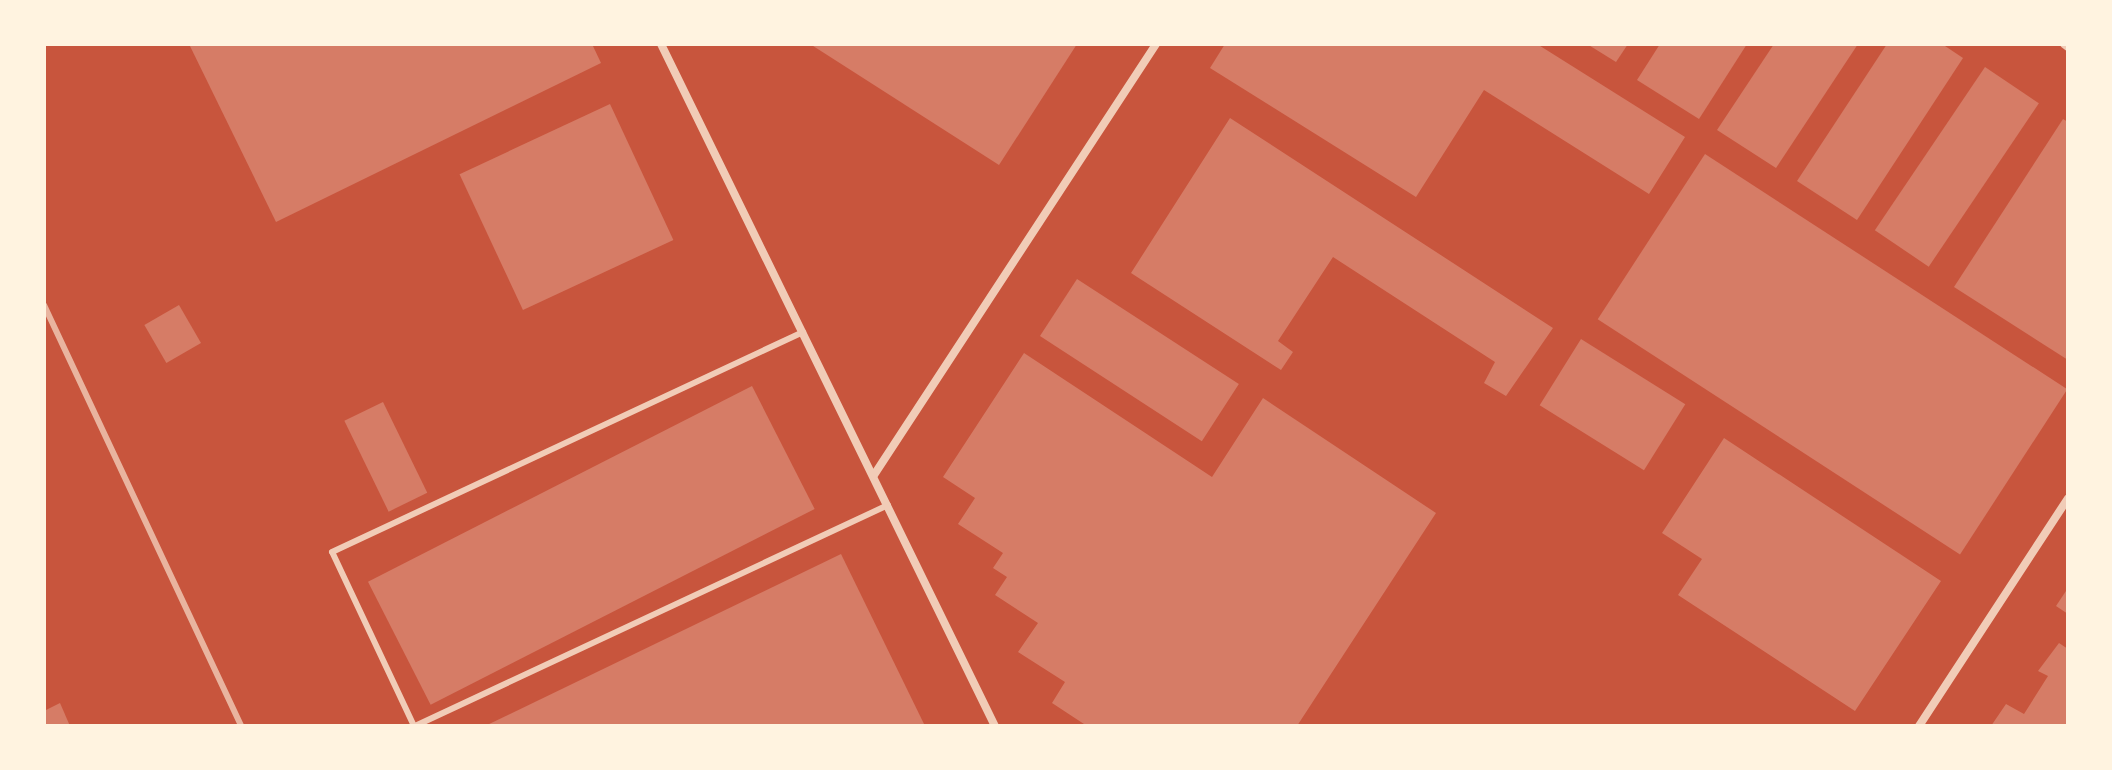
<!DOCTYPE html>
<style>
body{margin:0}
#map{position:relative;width:2112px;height:770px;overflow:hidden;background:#c8553d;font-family:Roboto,sans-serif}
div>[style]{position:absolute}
.building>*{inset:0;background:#d67c66;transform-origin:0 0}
.service>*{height:6px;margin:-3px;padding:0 3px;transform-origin:3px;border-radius:3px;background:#f1ccb7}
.minor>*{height:8px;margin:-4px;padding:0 4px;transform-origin:4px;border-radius:4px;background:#f1ccb7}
.rail>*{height:6px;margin:-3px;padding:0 3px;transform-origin:3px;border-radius:3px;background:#e9b49f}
span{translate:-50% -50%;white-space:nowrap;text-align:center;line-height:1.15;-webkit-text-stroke:8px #fff3e0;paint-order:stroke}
.frame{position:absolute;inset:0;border:46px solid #fff3e0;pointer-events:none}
</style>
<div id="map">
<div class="building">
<i style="clip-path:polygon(189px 44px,592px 44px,601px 63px,276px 222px)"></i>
<i style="clip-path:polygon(810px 44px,1077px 44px,999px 165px)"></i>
<i style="clip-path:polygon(1225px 44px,1537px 44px,1685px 137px,1649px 194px,1484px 90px,1416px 197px,1210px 68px)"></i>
<i style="clip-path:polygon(1587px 44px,1628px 44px,1616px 62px)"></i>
<i style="clip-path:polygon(1660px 44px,1747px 44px,1699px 119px,1637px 80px)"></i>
<i style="clip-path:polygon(1774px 44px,1858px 44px,1776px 168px,1717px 130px)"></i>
<i style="clip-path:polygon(1887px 44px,1942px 44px,1963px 58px,1857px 220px,1797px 181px)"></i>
<i style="left:1985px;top:67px;width:65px;height:197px;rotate:34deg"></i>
<i style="left:610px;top:104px;width:150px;height:166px;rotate:65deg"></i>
<i style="clip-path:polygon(1230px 118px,1553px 328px,1506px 396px,1484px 383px,1495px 362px,1333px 257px,1278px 341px,1293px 352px,1281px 370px,1131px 273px)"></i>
<i style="clip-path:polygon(2063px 119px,2068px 122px,2068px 360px,1954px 287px)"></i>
<i style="left:1705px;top:154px;width:432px;height:197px;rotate:33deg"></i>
<i style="left:1077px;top:279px;width:193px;height:68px;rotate:33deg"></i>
<i style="left:179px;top:305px;width:44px;height:40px;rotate:60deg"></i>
<i style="left:1581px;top:339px;width:123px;height:78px;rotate:32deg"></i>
<i style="clip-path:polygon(1024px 353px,1212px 477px,1263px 398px,1436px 513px,1297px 726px,1087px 726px,1052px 703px,1065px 682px,1018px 652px,1038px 623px,995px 595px,1007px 577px,993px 568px,1003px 553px,958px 524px,975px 498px,943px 477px)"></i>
<i style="left:752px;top:386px;width:138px;height:431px;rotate:63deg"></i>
<i style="left:383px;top:402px;width:101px;height:43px;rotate:64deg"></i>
<i style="clip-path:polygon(1724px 438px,1941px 581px,1855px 711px,1678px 595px,1702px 559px,1662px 533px)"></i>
<i style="clip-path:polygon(841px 554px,925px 726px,485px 726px)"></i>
<i style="clip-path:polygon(2068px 588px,2068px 614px,2056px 606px)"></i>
<i style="clip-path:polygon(2059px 643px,2068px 649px,2068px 726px,1991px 726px,2006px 704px,2024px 714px,2048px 676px,2038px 671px)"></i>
<i style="clip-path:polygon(60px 703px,70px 726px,44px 726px,44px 711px)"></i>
</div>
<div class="service">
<i style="left:414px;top:726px;width:192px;rotate:-115.2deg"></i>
<i style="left:332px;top:552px;width:520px;rotate:-25.04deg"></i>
<i style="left:415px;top:726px;width:522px;rotate:-25.04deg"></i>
</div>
<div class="minor">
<i style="left:661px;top:44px;width:759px;rotate:63.91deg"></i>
<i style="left:2064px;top:44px;width:5px;rotate:37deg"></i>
<i style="left:874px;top:475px;width:515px;rotate:-56.8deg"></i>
<i style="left:1919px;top:726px;width:272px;rotate:-56.8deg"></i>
</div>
<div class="rail">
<i style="left:44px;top:305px;width:465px;rotate:64.9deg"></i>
</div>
<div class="frame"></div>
</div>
